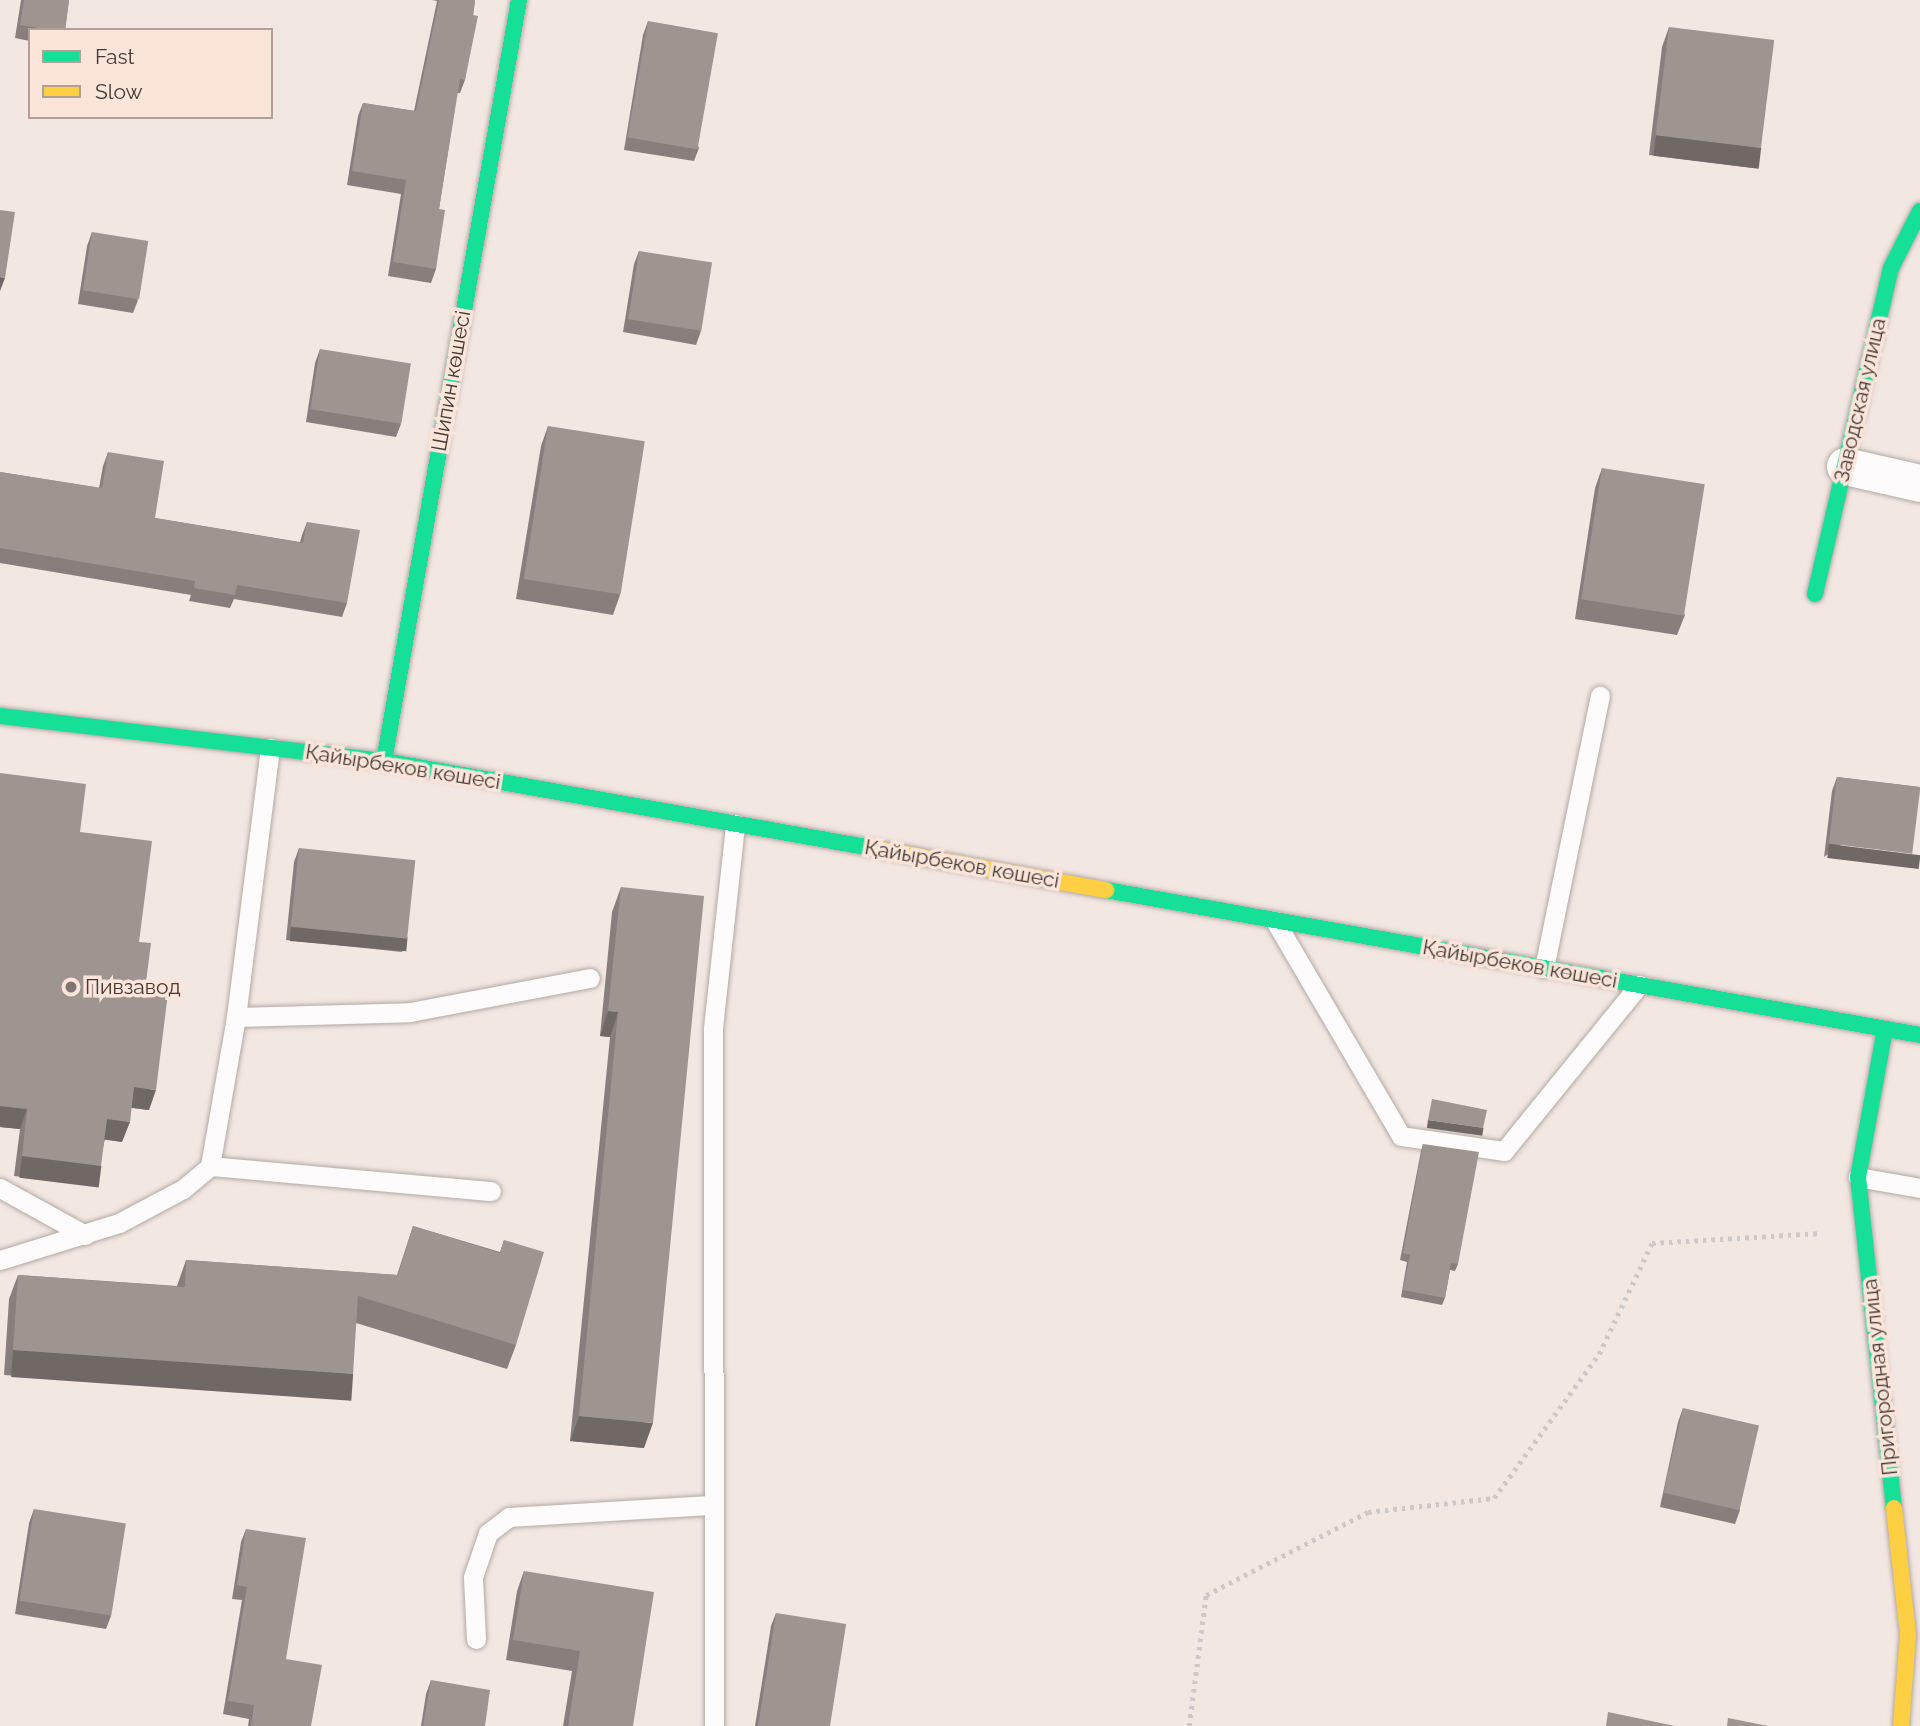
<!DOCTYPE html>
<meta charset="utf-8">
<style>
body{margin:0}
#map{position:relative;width:1920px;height:1726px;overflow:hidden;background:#f3e7e2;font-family:Raleway,sans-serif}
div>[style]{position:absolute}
.path>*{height:4.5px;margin-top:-2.25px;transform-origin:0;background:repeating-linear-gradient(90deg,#cec9c7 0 3.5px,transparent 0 8.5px)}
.roads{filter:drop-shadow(0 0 2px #b3a9a4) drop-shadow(0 0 2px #b3a9a4)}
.lane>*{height:19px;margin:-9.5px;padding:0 9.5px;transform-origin:9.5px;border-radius:9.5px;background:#fdfbfb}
.street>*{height:37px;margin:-18.5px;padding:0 18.5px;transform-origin:18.5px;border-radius:18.5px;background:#fdfbfb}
.fast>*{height:16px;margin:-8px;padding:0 8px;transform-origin:8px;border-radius:8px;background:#16e098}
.slow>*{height:16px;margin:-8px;padding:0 8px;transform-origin:8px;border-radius:8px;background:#ffcf43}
.wall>*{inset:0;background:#887f7c}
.shaded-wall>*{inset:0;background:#6f6865;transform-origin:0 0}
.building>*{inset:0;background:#9e9490;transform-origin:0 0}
.dots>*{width:19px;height:19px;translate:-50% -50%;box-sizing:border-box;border:4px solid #fbe4da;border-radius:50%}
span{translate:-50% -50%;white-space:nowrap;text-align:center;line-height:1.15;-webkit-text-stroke:7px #fbe4da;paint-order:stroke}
.street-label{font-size:21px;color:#443934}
.poi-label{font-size:21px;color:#443934}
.left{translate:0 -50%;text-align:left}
.legend{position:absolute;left:28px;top:28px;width:245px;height:91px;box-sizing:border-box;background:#fbe4da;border:2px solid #b2a098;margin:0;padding:9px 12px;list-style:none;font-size:21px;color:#443934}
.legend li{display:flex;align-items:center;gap:14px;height:35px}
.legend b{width:35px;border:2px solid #b2a098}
</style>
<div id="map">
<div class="path">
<i style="left:1189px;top:1726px;width:132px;rotate:-82.6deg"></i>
<i style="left:1206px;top:1595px;width:182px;rotate:-27.1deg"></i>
<i style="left:1368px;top:1512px;width:127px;rotate:-6.3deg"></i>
<i style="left:1494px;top:1498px;width:178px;rotate:-53.9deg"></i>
<i style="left:1599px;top:1354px;width:123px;rotate:-64.5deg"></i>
<i style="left:1652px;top:1243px;width:170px;rotate:-3.4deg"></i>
</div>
<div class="roads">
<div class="lane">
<i style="left:1275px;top:921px;width:249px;rotate:59.6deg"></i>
<i style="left:1401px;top:1136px;width:104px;rotate:8.3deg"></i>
<i style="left:1504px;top:1151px;width:214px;rotate:-50.9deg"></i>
<i style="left:1544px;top:968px;width:278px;rotate:-78.4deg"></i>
<i style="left:236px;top:1017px;width:174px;rotate:-1.6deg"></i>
<i style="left:410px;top:1012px;width:183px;rotate:-10.7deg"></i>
<i style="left:210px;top:1166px;width:282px;rotate:5.1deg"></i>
<i style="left:1858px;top:1177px;width:63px;rotate:10.1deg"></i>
<i style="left:0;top:1188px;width:97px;rotate:28.9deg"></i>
<i style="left:0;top:1260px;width:125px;rotate:-17.3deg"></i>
<i style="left:119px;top:1223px;width:72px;rotate:-28deg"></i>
<i style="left:183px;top:1189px;width:35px;rotate:-40deg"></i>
<i style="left:210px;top:1166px;width:151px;rotate:-80.1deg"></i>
<i style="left:236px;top:1017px;width:271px;rotate:-82.8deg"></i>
<i style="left:476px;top:1639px;width:62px;rotate:-92.8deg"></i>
<i style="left:473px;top:1577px;width:46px;rotate:-71.2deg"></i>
<i style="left:488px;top:1533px;width:26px;rotate:-37deg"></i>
<i style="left:509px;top:1517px;width:204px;rotate:-3.4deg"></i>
<i style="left:714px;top:1726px;width:698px;rotate:-90.08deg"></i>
<i style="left:713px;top:1028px;width:205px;rotate:-83.8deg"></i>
</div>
<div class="street">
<i style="left:1845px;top:466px;width:77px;rotate:12.8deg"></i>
</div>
<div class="fast">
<i style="left:1815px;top:594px;width:335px;rotate:-76.9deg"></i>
<i style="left:1891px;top:268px;width:64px;rotate:-63deg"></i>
<i style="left:0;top:716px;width:387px;rotate:6.7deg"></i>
<i style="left:384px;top:761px;width:501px;rotate:10.12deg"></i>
<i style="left:384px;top:761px;width:773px;rotate:-79.94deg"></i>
<i style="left:1106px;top:890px;width:827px;rotate:10.1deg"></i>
<i style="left:1885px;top:1029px;width:150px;rotate:100.3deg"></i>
<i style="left:1858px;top:1177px;width:333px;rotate:83.8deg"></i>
</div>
<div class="slow">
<i style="left:877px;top:849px;width:233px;rotate:10.2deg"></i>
<i style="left:1894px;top:1508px;width:128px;rotate:83.7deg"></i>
<i style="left:1908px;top:1635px;width:91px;rotate:94.4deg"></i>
</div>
</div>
<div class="wall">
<i style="clip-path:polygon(21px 0,69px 0,65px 30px,30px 30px,30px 41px,15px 38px)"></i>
<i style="clip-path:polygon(432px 0,475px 0,465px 80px,460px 93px,457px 93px,439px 209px,436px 269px,431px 283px,388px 276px,401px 194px,347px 185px,358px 116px,363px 103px,414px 111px,437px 1px)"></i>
<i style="clip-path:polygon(648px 21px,699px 148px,694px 161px,624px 150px,643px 35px)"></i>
<i style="clip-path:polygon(1669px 27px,1761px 148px,1754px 168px,1649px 155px,1662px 47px)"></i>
<i style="clip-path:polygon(92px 232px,138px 300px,133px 313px,78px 304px,87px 246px)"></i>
<i style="clip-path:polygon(639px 251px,701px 331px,696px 345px,623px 332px,634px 264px)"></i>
<i style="clip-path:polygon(320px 349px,401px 424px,396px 437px,306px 422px,315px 363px)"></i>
<i style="clip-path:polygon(548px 426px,620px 595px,613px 615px,516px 599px,541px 446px)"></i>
<i style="clip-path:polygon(108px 452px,155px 518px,300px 542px,302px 535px,307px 522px,347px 603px,342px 617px,234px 599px,230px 608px,189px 601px,191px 595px,0 563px,0 472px,99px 488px,103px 466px)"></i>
<i style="clip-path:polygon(1602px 468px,1685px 615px,1677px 635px,1575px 619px,1595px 488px)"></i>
<i style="clip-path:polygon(0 773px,80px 832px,139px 942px,145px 990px,149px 1110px,131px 1108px,122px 1142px,105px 1139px,94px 1186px,14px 1176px,20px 1129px,0 1127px)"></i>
<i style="clip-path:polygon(1837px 777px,1920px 787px,1824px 857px,1832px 791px)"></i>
<i style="clip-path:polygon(299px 848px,407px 938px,402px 952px,286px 940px,294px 862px)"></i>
<i style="clip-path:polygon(621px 887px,644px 1448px,570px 1441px,610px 1037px,600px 1036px,612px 912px)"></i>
<i style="clip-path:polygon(1423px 1144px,1458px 1264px,1455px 1271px,1450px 1270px,1445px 1298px,1442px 1305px,1401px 1297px,1407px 1262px,1400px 1260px,1421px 1151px)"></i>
<i style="clip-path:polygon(413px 1226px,500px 1252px,504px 1240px,516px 1345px,507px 1369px,356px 1323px,344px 1398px,4px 1375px,9px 1299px,18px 1275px,177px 1286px,186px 1260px,397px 1275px)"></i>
<i style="clip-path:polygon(1683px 1408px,1740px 1510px,1735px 1524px,1660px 1507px,1678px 1422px)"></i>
<i style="clip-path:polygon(34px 1509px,111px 1616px,106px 1629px,15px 1614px,29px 1523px)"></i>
<i style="clip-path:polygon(246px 1529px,286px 1659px,311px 1726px,248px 1726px,249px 1719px,223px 1714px,242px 1600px,232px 1599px,241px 1542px)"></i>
<i style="clip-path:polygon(524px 1571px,633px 1726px,563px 1726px,572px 1671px,506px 1660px,517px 1591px)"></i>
<i style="clip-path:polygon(776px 1613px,830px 1726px,755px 1726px,771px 1626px)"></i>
<i style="clip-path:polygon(431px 1680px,485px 1726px,421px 1726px,426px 1694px)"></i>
</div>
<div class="shaded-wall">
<i style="left:1656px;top:135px;width:106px;height:21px;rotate:7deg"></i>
<i style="clip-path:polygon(0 277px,5px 278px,0 291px)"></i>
<i style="left:1829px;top:844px;width:92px;height:14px;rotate:7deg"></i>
<i style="left:291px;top:927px;width:117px;height:14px;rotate:5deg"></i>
<i style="clip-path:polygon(608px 1011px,618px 1012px,610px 1037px,600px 1036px)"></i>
<i style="clip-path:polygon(134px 1087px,156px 1090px,149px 1110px,127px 1107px)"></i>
<i style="clip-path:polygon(0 1106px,27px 1109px,20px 1129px,0 1127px)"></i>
<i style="clip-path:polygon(107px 1119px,130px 1122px,122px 1142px,100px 1139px)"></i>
<i style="left:1428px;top:1120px;width:56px;height:8px;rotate:8deg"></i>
<i style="left:22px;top:1156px;width:80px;height:22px;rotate:7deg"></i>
<i style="left:13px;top:1350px;width:341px;height:27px;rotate:4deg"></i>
<i style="clip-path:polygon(579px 1416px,653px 1423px,644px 1448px,570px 1441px)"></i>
</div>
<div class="building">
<i style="clip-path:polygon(24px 0,69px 0,65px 30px,52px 30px,20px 25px)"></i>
<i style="clip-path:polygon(439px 0,475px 0,473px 15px,478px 16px,465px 80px,460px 79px,439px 209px,445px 210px,436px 269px,393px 262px,406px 180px,352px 171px,363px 103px,416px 111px)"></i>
<i style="left:648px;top:21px;width:71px;height:118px;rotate:10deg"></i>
<i style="left:1669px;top:27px;width:106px;height:109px;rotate:7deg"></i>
<i style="clip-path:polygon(0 210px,15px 212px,5px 278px,0 277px)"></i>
<i style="left:92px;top:232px;width:57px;height:59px;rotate:9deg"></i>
<i style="left:639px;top:251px;width:74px;height:69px;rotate:9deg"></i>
<i style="left:320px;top:349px;width:92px;height:61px;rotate:9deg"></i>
<i style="left:548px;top:426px;width:98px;height:155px;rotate:9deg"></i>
<i style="clip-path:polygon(108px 452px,164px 461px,155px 518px,303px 543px,307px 522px,360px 530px,347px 603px,237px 585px,235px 595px,194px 588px,195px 581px,0 548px,0 472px,102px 488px)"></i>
<i style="left:1602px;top:468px;width:104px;height:133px;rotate:9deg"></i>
<i style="clip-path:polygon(0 773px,86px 784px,80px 832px,152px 841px,139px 942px,151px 943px,145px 990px,168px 993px,156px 1090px,134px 1087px,130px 1122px,107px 1119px,101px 1166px,22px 1156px,27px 1109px,0 1106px)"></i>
<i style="left:1837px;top:777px;width:84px;height:67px;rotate:7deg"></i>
<i style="left:299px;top:848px;width:117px;height:79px;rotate:6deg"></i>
<i style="clip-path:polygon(621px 887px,704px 896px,653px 1423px,579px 1416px,618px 1012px,608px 1011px)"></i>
<i style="clip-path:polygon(1432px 1099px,1487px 1110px,1483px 1128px,1428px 1120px)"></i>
<i style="clip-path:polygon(1423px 1144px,1479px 1152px,1458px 1264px,1451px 1263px,1445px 1298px,1403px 1290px,1410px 1255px,1403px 1253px)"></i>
<i style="clip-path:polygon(413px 1226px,500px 1253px,504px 1240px,544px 1252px,516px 1345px,358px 1296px,353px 1374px,13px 1350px,18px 1275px,185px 1287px,186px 1260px,398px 1275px)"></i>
<i style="left:1683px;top:1408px;width:78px;height:87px;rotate:13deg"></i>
<i style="left:34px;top:1509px;width:93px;height:93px;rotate:9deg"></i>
<i style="clip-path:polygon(246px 1529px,306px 1538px,286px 1659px,322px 1665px,311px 1726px,251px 1726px,254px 1705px,228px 1701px,247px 1587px,237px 1585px)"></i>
<i style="clip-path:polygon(524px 1571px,654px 1592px,633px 1726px,568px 1726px,580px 1651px,513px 1640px)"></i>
<i style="left:776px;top:1613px;width:71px;height:114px;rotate:9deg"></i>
<i style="clip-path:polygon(431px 1680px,490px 1690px,485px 1726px,423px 1726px)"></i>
<i style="clip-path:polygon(1608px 1712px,1675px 1726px,1606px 1726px)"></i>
<i style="clip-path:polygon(1728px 1718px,1768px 1726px,1727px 1726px)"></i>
</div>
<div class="dots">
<i style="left:71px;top:987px;background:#817671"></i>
</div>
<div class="street-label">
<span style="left:451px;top:381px;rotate:-80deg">Шипин көшесі</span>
<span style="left:1860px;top:400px;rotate:-77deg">Заводская улица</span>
<span style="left:403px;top:767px;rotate:9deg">Қайырбеков көшесі</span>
<span style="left:962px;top:864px;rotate:10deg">Қайырбеков көшесі</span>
<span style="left:1520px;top:964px;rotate:10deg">Қайырбеков көшесі</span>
<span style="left:1880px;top:1377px;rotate:-96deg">Пригородная улица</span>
</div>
<div class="poi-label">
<span class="left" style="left:85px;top:987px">Пивзавод</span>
</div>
<ul class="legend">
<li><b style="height:9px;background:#16e098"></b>Fast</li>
<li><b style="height:9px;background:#ffcf43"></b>Slow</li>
</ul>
</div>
